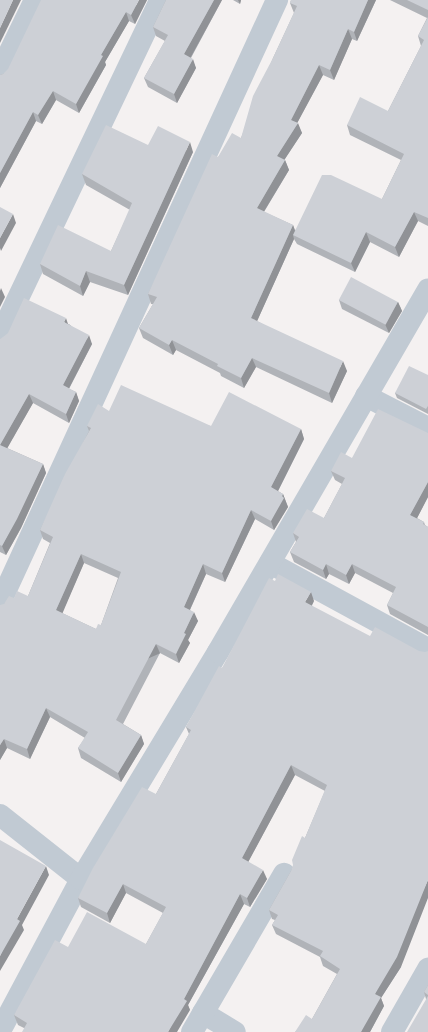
<!DOCTYPE html>
<style>
body{margin:0}
#map{position:relative;width:428px;height:1032px;overflow:hidden;background:#f4f1f1;font-family:"Fira Sans Condensed",sans-serif}
div>[style]{position:absolute}
.minor>*{height:22px;margin:-11px;padding:0 11px;transform-origin:11px;border-radius:11px;background:#c1cad3}
.wall>*{inset:0;background:#b0b3b8}
.shaded-wall>*{inset:0;background:#909296;transform-origin:0 0}
.building>*{inset:0;background:#cdd0d6;transform-origin:0 0}
span{translate:-50% -50%;white-space:nowrap;text-align:center;line-height:1.15;-webkit-text-stroke:4px #fff;paint-order:stroke}
</style>
<div id="map">
<div class="minor">
<i style="left:0;top:72px;width:80px;rotate:-64.1deg"></i>
<i style="left:0;top:336px;width:372px;rotate:-64.5deg"></i>
<i style="left:366px;top:396px;width:70px;rotate:27.3deg"></i>
<i style="left:270px;top:563px;width:180px;rotate:28.6deg"></i>
<i style="left:0;top:603px;width:664px;rotate:-65.33deg"></i>
<i style="left:0;top:815px;width:103px;rotate:38.3deg"></i>
<i style="left:203px;top:1013px;width:37px;rotate:31deg"></i>
<i style="left:0;top:1031px;width:172px;rotate:-61.9deg"></i>
<i style="left:81px;top:879px;width:265px;rotate:-58.9deg"></i>
<i style="left:218px;top:652px;width:419px;rotate:-59.9deg"></i>
<i style="left:192px;top:1032px;width:183px;rotate:-59.8deg"></i>
<i style="left:392px;top:1032px;width:73px;rotate:-60.3deg"></i>
</div>
<div class="wall">
<i style="clip-path:polygon(147px 0,135px 24px,129px 21px,105px 62px,106px 65px,79px 113px,56px 100px,42px 124px,36px 121px,0 188px,0 75px,3px 74px)"></i>
<i style="clip-path:polygon(166px 0,222px 0,191px 58px,196px 68px,177px 103px,148px 87px,144px 78px,165px 41px,156px 36px,153px 27px)"></i>
<i style="clip-path:polygon(233px 0,241px 0,240px 4px)"></i>
<i style="clip-path:polygon(291px 0,376px 0,357px 41px,352px 39px,334px 80px,323px 75px,297px 123px,302px 133px,284px 160px,285px 160px,289px 170px,264px 212px,293px 225px,295px 230px,382px 199px,401px 160px,350px 135px,347px 125px,388px 111px,421px 46px,418px 36px,427px 18px,390px 0,428px 0,428px 226px,418px 221px,399px 257px,370px 242px,355px 272px,297px 244px,294px 239px,257px 321px,347px 371px,332px 403px,256px 367px,244px 388px,221px 376px,220px 373px,176px 350px,173px 355px,143px 338px,139px 328px,153px 304px,151px 304px,148px 294px,218px 157px,241px 138px,273px 58px,294px 13px,290px 3px)"></i>
<i style="clip-path:polygon(148px 145px,193px 152px,128px 295px,90px 282px,83px 296px,43px 274px,40px 264px,111px 251px,130px 210px,86px 185px,82px 174px)"></i>
<i style="clip-path:polygon(339px 300px,398px 302px,402px 311px,389px 333px,342px 309px)"></i>
<i style="clip-path:polygon(69px 324px,92px 344px,69px 389px,76px 392px,79px 401px,69px 423px,33px 403px,7px 448px,43px 464px,46px 473px,21px 528px,6px 555px,0 552px,0 339px)"></i>
<i style="clip-path:polygon(428px 375px,428px 414px,397px 398px,395px 393px)"></i>
<i style="clip-path:polygon(evenodd,109px 411px,211px 426px,301px 429px,304px 439px,278px 491px,283px 494px,288px 507px,274px 530px,255px 519px,225px 582px,206px 574px,190px 610px,198px 621px,188px 640px,190px 643px,179px 663px,160px 653px,123px 724px,141px 735px,144px 744px,121px 782px,81px 758px,78px 748px,85px 738px,50px 717px,30px 759px,7px 748px,0 760px,4px 604px,14px 598px,28px 596px,50px 543px,43px 539px,40px 530px,89px 431px,87px 426px,109px 411px,84px 563px,118px 578px,101px 625px,96px 629px,62px 613px,84px 563px)"></i>
<i style="clip-path:polygon(428px 433px,428px 497px,417px 518px,424px 522px,425px 525px,428px 527px,428px 635px,390px 614px,387px 605px,393px 593px,355px 573px,349px 584px,329px 574px,326px 579px,294px 562px,290px 552px,296px 542px,293px 533px,324px 518px,342px 484px,335px 480px,331px 471px,352px 458px)"></i>
<i style="clip-path:polygon(314px 601px,312px 605px,401px 967px,381px 998px,384px 1006px,370px 1032px,295px 1032px,312px 1019px,337px 974px,323px 966px,320px 957px,276px 934px,272px 925px,275px 920px,272px 919px,269px 910px,291px 871px,305px 838px,325px 791px,295px 775px,248px 862px,267px 879px,250px 907px,244px 904px,188px 1005px,190px 1010px,24px 1028px,18px 1025px,14px 1015px,68px 947px,146px 944px,163px 913px,126px 893px,110px 923px,81px 907px,78px 898px,156px 794px,189px 734px,186px 727px,222px 668px)"></i>
<i style="clip-path:polygon(428px 985px,428px 1032px,426px 999px,424px 992px)"></i>
</div>
<div class="shaded-wall">
<i style="clip-path:polygon(13px 0,21px 0,0 43px,0 28px)"></i>
<i style="clip-path:polygon(139px 0,147px 0,135px 24px,131px 15px)"></i>
<i style="clip-path:polygon(214px 0,222px 0,187px 64px,184px 54px)"></i>
<i style="clip-path:polygon(238px 0,241px 0,240px 4px)"></i>
<i style="clip-path:polygon(368px 0,376px 0,357px 41px,354px 32px)"></i>
<i style="clip-path:polygon(126px 12px,129px 21px,105px 62px,106px 65px,79px 113px,76px 104px,101px 55px)"></i>
<i style="clip-path:polygon(348px 29px,352px 39px,334px 80px,330px 70px)"></i>
<i style="clip-path:polygon(193px 59px,196px 68px,177px 103px,174px 94px)"></i>
<i style="clip-path:polygon(319px 65px,323px 75px,294px 129px,291px 120px)"></i>
<i style="clip-path:polygon(53px 91px,56px 100px,42px 124px,38px 115px)"></i>
<i style="clip-path:polygon(33px 112px,36px 121px,0 188px,0 173px)"></i>
<i style="clip-path:polygon(298px 123px,302px 133px,281px 165px,277px 156px)"></i>
<i style="clip-path:polygon(190px 142px,193px 152px,128px 295px,124px 285px)"></i>
<i style="clip-path:polygon(285px 160px,289px 170px,260px 218px,257px 208px)"></i>
<i style="clip-path:polygon(414px 212px,418px 221px,399px 257px,395px 247px)"></i>
<i style="clip-path:polygon(13px 214px,16px 223px,1px 251px,0 248px,0 238px)"></i>
<i style="clip-path:polygon(293px 225px,296px 234px,293px 235px,294px 239px,254px 328px,251px 318px)"></i>
<i style="clip-path:polygon(366px 232px,370px 242px,355px 272px,351px 263px)"></i>
<i style="clip-path:polygon(86px 271px,90px 282px,83px 296px,80px 286px)"></i>
<i style="clip-path:polygon(1px 288px,5px 297px,0 307px,0 291px)"></i>
<i style="clip-path:polygon(398px 302px,402px 311px,389px 333px,385px 324px)"></i>
<i style="clip-path:polygon(66px 318px,69px 327px,64px 322px)"></i>
<i style="clip-path:polygon(89px 335px,92px 344px,66px 394px,63px 385px)"></i>
<i style="clip-path:polygon(172px 340px,176px 350px,173px 355px,169px 345px)"></i>
<i style="clip-path:polygon(252px 358px,256px 367px,244px 388px,241px 378px)"></i>
<i style="clip-path:polygon(343px 361px,347px 371px,332px 403px,329px 393px)"></i>
<i style="clip-path:polygon(76px 392px,79px 401px,69px 423px,66px 414px)"></i>
<i style="clip-path:polygon(29px 394px,33px 403px,4px 454px,0 445px)"></i>
<i style="clip-path:polygon(301px 429px,304px 439px,275px 497px,271px 487px)"></i>
<i style="clip-path:polygon(43px 464px,46px 473px,21px 528px,6px 555px,2px 546px)"></i>
<i style="clip-path:polygon(428px 482px,428px 497px,414px 524px,410px 515px)"></i>
<i style="clip-path:polygon(283px 494px,288px 507px,274px 530px,271px 521px)"></i>
<i style="clip-path:polygon(251px 510px,255px 519px,225px 582px,222px 573px)"></i>
<i style="clip-path:polygon(81px 554px,84px 563px,60px 619px,56px 610px)"></i>
<i style="clip-path:polygon(203px 564px,206px 574px,187px 616px,184px 607px)"></i>
<i style="clip-path:polygon(326px 564px,329px 574px,326px 579px,323px 570px)"></i>
<i style="clip-path:polygon(352px 564px,355px 573px,349px 584px,346px 575px)"></i>
<i style="clip-path:polygon(311px 592px,314px 601px,309px 611px,305px 602px)"></i>
<i style="clip-path:polygon(194px 612px,198px 621px,188px 640px,190px 643px,179px 663px,176px 654px,184px 633px)"></i>
<i style="left:156px;top:644px;width:10px;height:86px;rotate:66deg"></i>
<i style="clip-path:polygon(46px 708px,50px 717px,30px 759px,27px 749px)"></i>
<i style="clip-path:polygon(141px 735px,144px 744px,121px 782px,118px 773px)"></i>
<i style="clip-path:polygon(4px 739px,7px 748px,0 760px,0 745px)"></i>
<i style="clip-path:polygon(291px 765px,295px 775px,245px 868px,242px 858px)"></i>
<i style="clip-path:polygon(46px 866px,49px 875px,22px 925px,24px 930px,0 971px,0 956px,17px 919px)"></i>
<i style="clip-path:polygon(263px 870px,267px 879px,250px 907px,247px 898px)"></i>
<i style="clip-path:polygon(428px 880px,428px 898px,401px 967px,381px 998px,384px 1006px,370px 1032px,361px 1032px,375px 994px)"></i>
<i style="clip-path:polygon(123px 884px,126px 893px,110px 923px,107px 913px)"></i>
<i style="clip-path:polygon(240px 894px,244px 904px,188px 1005px,190px 1010px,177px 1032px,168px 1032px,184px 999px)"></i>
</div>
<div class="building">
<i style="clip-path:polygon(0 0,13px 0,0 28px)"></i>
<i style="clip-path:polygon(41px 0,139px 0,131px 15px,126px 12px,101px 55px,103px 56px,76px 104px,53px 91px,38px 115px,33px 112px,0 173px,0 75px,3px 74px,8px 69px)"></i>
<i style="clip-path:polygon(166px 0,214px 0,184px 54px,193px 59px,174px 94px,144px 78px,168px 35px,153px 27px)"></i>
<i style="clip-path:polygon(291px 0,368px 0,354px 32px,348px 29px,330px 70px,319px 65px,291px 120px,298px 123px,277px 156px,285px 160px,257px 208px,293px 225px,251px 318px,343px 361px,329px 393px,252px 358px,241px 378px,217px 366px,218px 364px,172px 340px,169px 345px,139px 328px,157px 297px,148px 294px,212px 154px,218px 157px,232px 133px,241px 138px,253px 96px,273px 58px,297px 6px,290px 3px)"></i>
<i style="clip-path:polygon(407px 0,428px 0,428px 10px)"></i>
<i style="clip-path:polygon(428px 17px,428px 218px,414px 212px,395px 247px,366px 232px,351px 263px,293px 235px,322px 175px,331px 175px,382px 199px,404px 154px,347px 125px,360px 97px,388px 111px,424px 40px,418px 36px)"></i>
<i style="clip-path:polygon(106px 125px,148px 145px,158px 126px,190px 142px,124px 285px,86px 271px,80px 286px,40px 264px,58px 225px,111px 251px,132px 203px,82px 174px)"></i>
<i style="clip-path:polygon(0 207px,13px 214px,0 238px)"></i>
<i style="left:351px;top:277px;width:53px;height:26px;rotate:28deg"></i>
<i style="clip-path:polygon(24px 298px,66px 318px,64px 322px,89px 335px,63px 385px,76px 392px,66px 414px,29px 394px,0 445px,43px 464px,17px 519px,2px 546px,0 545px,0 339px,3px 337px,8px 333px)"></i>
<i style="clip-path:polygon(409px 366px,428px 375px,428px 406px,426px 409px,395px 393px)"></i>
<i style="clip-path:polygon(evenodd,121px 385px,211px 426px,229px 392px,301px 429px,271px 487px,283px 494px,282px 496px,284px 498px,271px 521px,251px 510px,222px 573px,203px 564px,184px 607px,194px 612px,184px 633px,186px 634px,176px 654px,156px 644px,116px 720px,141px 735px,118px 773px,78px 748px,88px 732px,46px 708px,27px 749px,4px 739px,0 745px,0 605px,4px 604px,9px 596px,14px 598px,17px 591px,28px 596px,53px 537px,40px 530px,65px 474px,91px 428px,87px 426px,98px 404px,109px 411px,121px 385px,81px 554px,121px 572px,101px 625px,98px 624px,96px 629px,56px 610px,81px 554px)"></i>
<i style="clip-path:polygon(378px 409px,428px 433px,428px 482px,410px 515px,424px 522px,423px 524px,428px 527px,428px 627px,387px 605px,396px 587px,352px 564px,346px 575px,326px 564px,323px 570px,290px 552px,299px 537px,293px 533px,307px 509px,324px 518px,345px 478px,331px 471px,341px 452px,352px 458px)"></i>
<i style="clip-path:polygon(278px 574px,311px 592px,305px 602px,370px 636px,375px 627px,419px 651px,425px 652px,428px 651px,428px 880px,397px 957px,375px 994px,381px 997px,361px 1032px,295px 1032px,306px 1015px,312px 1019px,340px 969px,320px 956px,323px 951px,272px 925px,278px 915px,269px 910px,291px 871px,293px 865px,292px 860px,302px 836px,305px 838px,327px 785px,291px 765px,242px 858px,263px 870px,247px 898px,240px 894px,184px 999px,187px 1001px,168px 1032px,22px 1032px,27px 1023px,14px 1015px,55px 940px,68px 947px,87px 912px,146px 944px,166px 907px,123px 884px,107px 913px,78px 898px,93px 868px,142px 787px,156px 794px,191px 730px,186px 727px,219px 666px,222px 668px,269px 578px,275px 581px)"></i>
<i style="clip-path:polygon(0 840px,46px 866px,17px 919px,20px 921px,0 956px)"></i>
<i style="clip-path:polygon(428px 985px,428px 995px,424px 992px)"></i>
<i style="clip-path:polygon(428px 996px,428px 1032px,407px 1032px)"></i>
</div>
</div>
